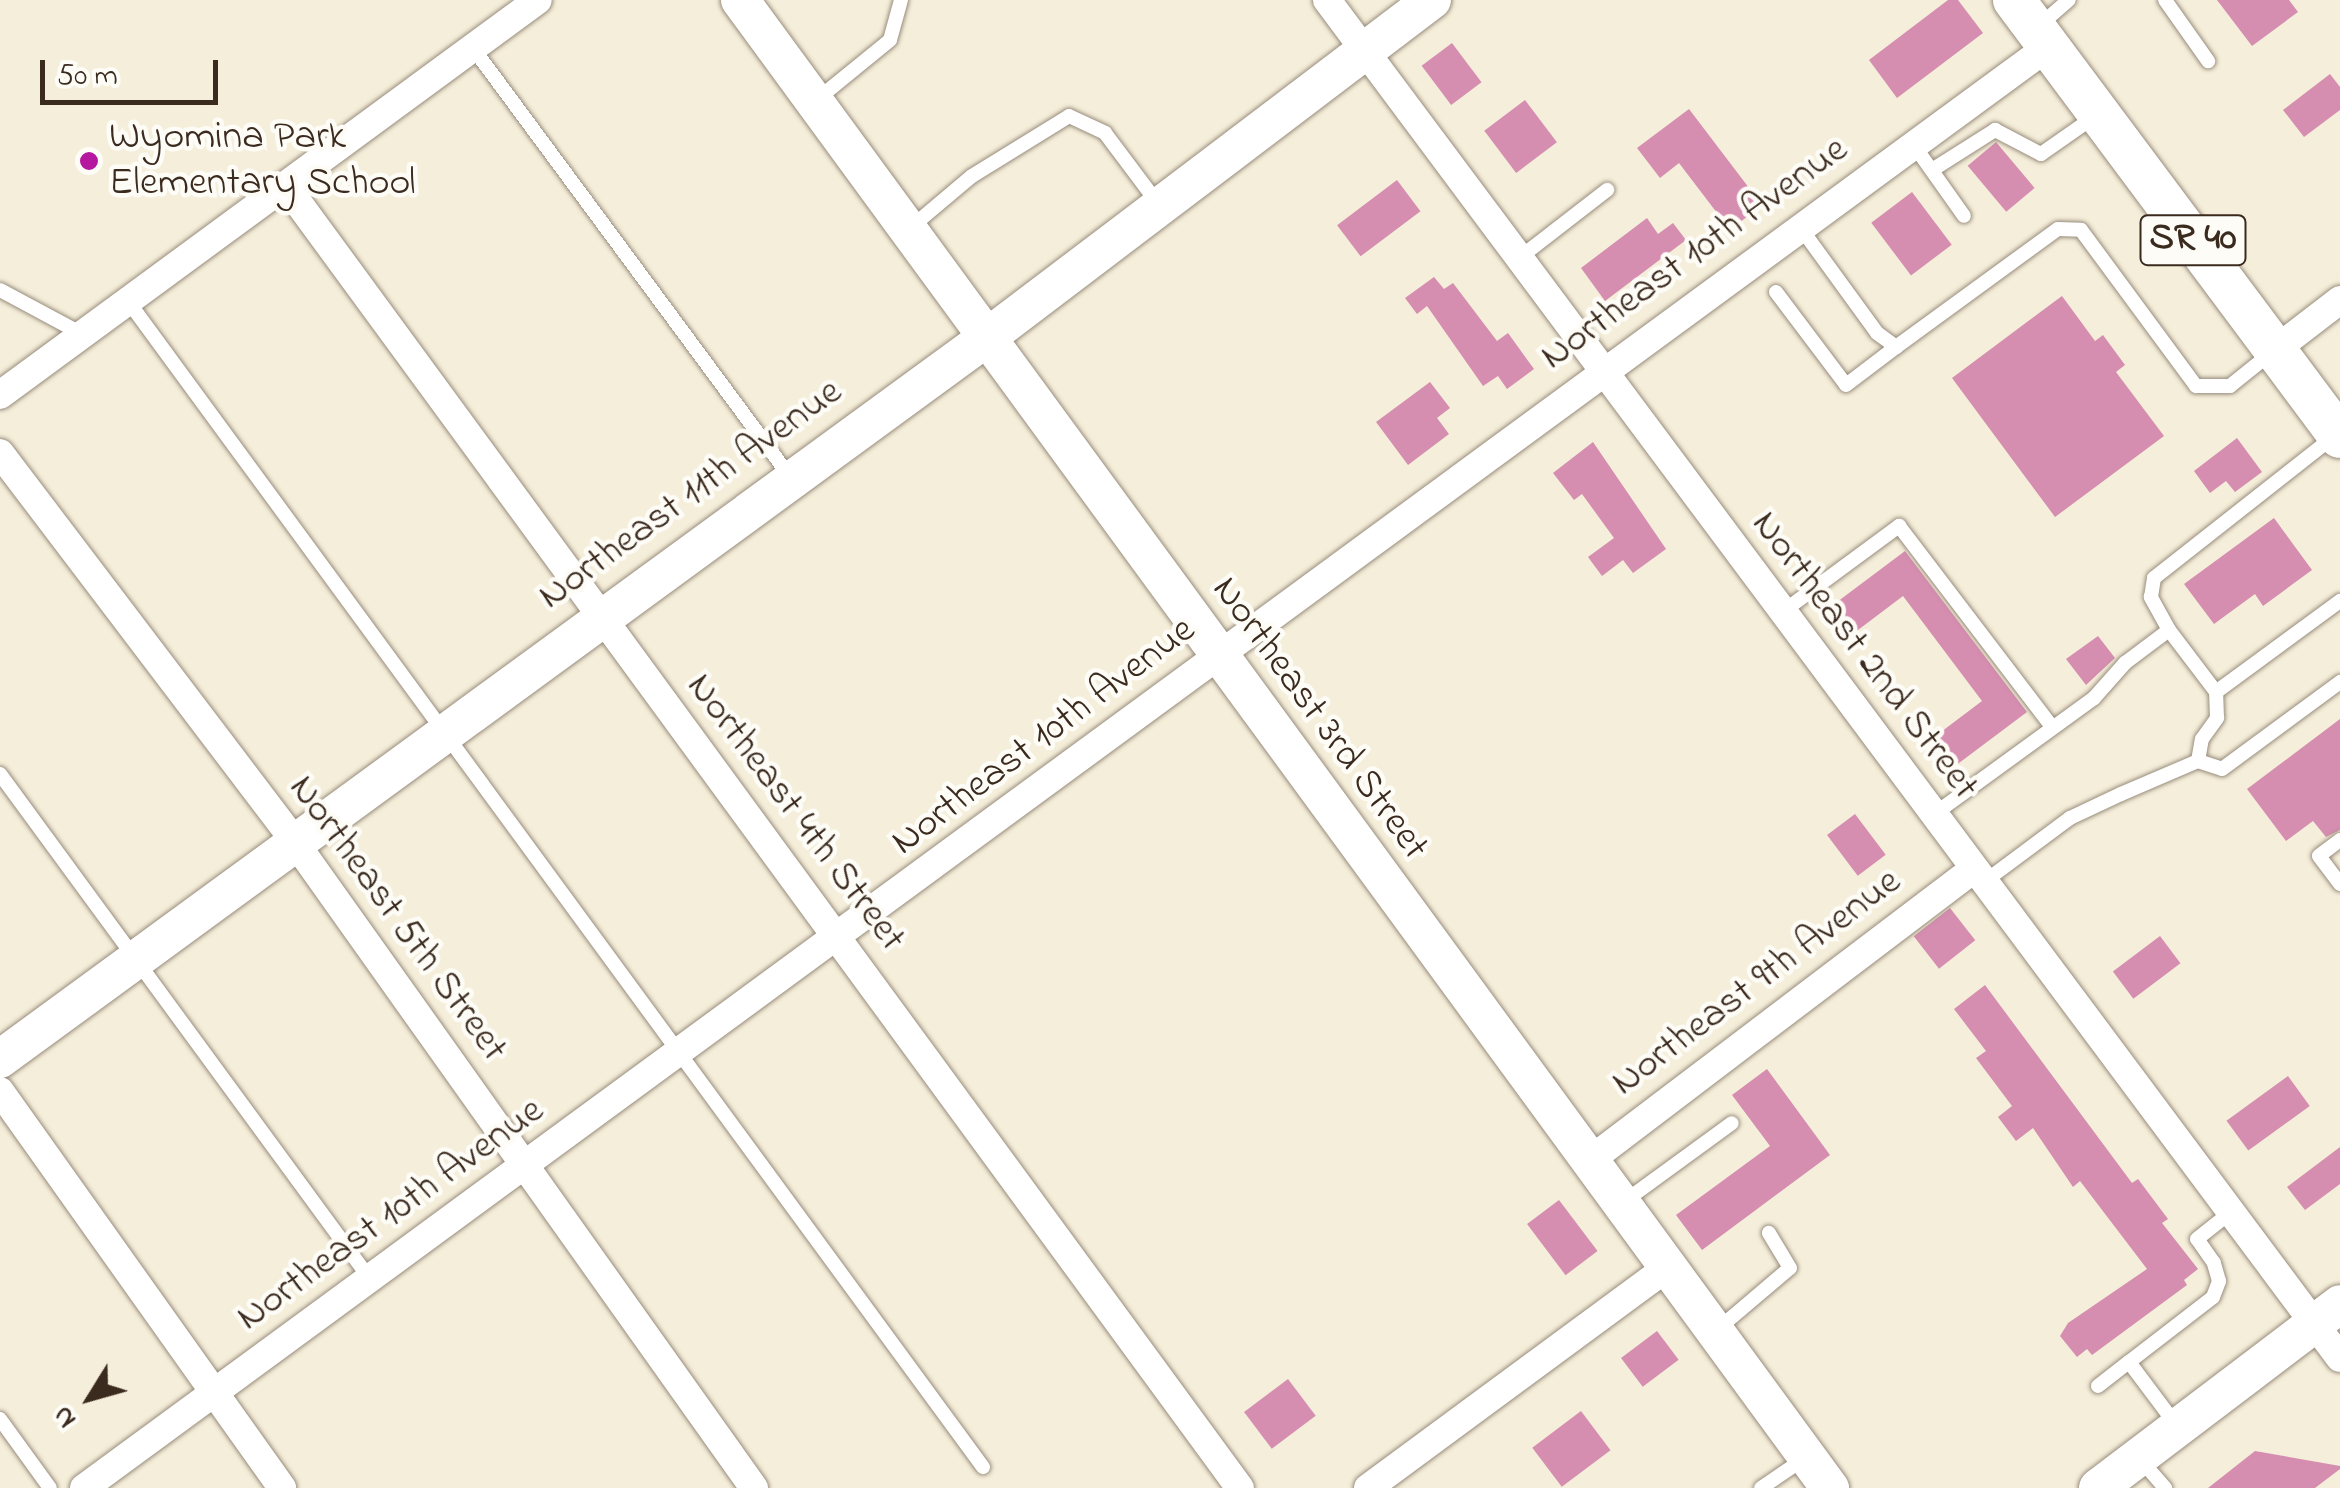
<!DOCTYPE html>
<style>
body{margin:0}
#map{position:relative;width:2340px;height:1488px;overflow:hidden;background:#f5eeda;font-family:"Indie Flower",sans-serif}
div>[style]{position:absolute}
.building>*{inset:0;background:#d58db0;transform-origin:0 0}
.roads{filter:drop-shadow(0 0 2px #988c7c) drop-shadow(0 0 2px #988c7c)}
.lane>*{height:14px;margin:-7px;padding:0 7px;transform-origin:7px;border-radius:7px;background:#fff}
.street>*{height:28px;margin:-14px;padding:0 14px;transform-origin:14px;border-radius:14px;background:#fff}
.secondary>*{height:38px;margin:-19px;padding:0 19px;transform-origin:19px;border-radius:19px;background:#fff}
.primary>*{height:42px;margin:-21px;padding:0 21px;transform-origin:21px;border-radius:21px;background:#fff}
.dots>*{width:28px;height:28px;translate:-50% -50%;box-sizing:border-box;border:5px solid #fdfcf7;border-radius:50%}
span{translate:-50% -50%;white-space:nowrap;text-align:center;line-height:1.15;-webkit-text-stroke:9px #fdfcf7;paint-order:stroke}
.shield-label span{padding:2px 8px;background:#fdfcf7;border:2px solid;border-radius:8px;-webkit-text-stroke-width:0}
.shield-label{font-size:38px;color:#3b2a1e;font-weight:700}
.poi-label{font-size:40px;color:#3b2a1e}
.left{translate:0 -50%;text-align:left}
.street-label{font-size:40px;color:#3b2a1e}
.north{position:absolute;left:40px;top:1348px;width:100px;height:100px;-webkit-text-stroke:8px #fdfcf7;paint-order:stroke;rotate:233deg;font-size:28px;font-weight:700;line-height:40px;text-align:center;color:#3b2a1e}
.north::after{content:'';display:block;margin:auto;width:35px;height:45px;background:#3b2a1e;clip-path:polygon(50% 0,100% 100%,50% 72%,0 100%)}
.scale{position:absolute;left:40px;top:60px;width:178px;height:45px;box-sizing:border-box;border:5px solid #3b2a1e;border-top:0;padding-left:12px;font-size:30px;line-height:35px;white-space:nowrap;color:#3b2a1e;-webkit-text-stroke:8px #fdfcf7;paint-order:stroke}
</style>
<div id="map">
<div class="building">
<i style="clip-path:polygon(1948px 0,1958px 0,1983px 33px,1897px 98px,1869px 60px)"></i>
<i style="clip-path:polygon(2217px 0,2289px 0,2298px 12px,2252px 46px)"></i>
<i style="left:1452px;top:43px;width:49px;height:38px;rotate:53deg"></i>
<i style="clip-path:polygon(2330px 74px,2340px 87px,2340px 110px,2304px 137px,2283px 110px)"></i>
<i style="left:1525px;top:100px;width:53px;height:51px;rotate:53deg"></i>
<i style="clip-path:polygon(1689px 109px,1762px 205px,1730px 230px,1679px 163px,1660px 178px,1637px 148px)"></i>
<i style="left:1996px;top:142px;width:60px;height:37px;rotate:50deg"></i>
<i style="left:1397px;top:180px;width:39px;height:75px;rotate:53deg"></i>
<i style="left:1912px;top:192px;width:66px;height:51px;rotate:53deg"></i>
<i style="clip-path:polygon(1647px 218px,1658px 234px,1673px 223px,1686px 240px,1605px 301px,1581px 268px)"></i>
<i style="clip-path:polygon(1434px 277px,1444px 289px,1453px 283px,1497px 341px,1508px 333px,1534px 369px,1507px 389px,1498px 376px,1483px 386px,1427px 306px,1417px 314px,1405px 298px)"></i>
<i style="clip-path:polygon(2062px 296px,2095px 341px,2103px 335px,2125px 365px,2116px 372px,2164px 436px,2055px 517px,1952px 378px)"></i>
<i style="clip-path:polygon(1430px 382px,1450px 408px,1437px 418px,1449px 434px,1408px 465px,1376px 422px)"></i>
<i style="clip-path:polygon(2237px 438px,2262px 472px,2235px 492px,2226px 481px,2210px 493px,2194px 471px)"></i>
<i style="clip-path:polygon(1593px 442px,1666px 549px,1633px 573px,1623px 560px,1602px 576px,1588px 557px,1614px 538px,1582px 494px,1574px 500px,1553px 473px)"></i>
<i style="clip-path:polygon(2274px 518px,2312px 570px,2263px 606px,2255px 594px,2214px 624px,2184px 584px)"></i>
<i style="clip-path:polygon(1905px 551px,2027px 712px,1955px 766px,1933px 738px,1982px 701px,1903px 596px,1854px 633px,1833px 605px)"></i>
<i style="clip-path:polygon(2098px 636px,2115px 658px,2086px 685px,2066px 659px)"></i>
<i style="clip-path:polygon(2340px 719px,2340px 830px,2326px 837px,2313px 821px,2286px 841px,2247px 789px)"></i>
<i style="left:1855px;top:814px;width:51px;height:35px;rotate:53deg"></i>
<i style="left:1950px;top:908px;width:41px;height:46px;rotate:52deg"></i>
<i style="left:2160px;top:936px;width:34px;height:59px;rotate:53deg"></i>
<i style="clip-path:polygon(1985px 985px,2132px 1183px,2138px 1179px,2168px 1219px,2162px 1223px,2198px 1269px,2184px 1280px,2187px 1285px,2092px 1355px,2087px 1349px,2077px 1357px,2060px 1336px,2068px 1323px,2147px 1269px,2080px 1181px,2073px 1187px,2033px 1128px,2016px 1141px,1998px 1117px,2012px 1106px,1976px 1058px,1986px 1051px,1954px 1009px)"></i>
<i style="clip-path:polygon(1767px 1069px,1830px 1155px,1702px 1250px,1676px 1215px,1770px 1146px,1732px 1095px)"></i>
<i style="left:2288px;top:1076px;width:37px;height:76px;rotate:54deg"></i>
<i style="clip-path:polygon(2340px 1147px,2340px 1184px,2305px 1210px,2287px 1187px)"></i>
<i style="left:1559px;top:1200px;width:64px;height:40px;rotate:53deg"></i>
<i style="left:1657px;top:1331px;width:36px;height:45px;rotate:53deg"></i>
<i style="left:1288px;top:1379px;width:46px;height:55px;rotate:53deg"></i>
<i style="left:1581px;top:1411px;width:49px;height:61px;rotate:53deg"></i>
<i style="clip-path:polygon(2255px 1451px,2340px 1466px,2340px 1469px,2315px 1488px,2208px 1488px)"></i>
</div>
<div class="roads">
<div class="lane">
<i style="left:2165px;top:0;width:75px;rotate:54.8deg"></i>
<i style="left:2040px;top:25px;width:38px;rotate:-41deg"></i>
<i style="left:473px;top:48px;width:535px;rotate:53.52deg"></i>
<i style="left:814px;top:102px;width:98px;rotate:-39.2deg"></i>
<i style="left:890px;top:40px;width:41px;rotate:-74.6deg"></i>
<i style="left:1913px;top:144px;width:88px;rotate:54.7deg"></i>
<i style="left:1932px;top:170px;width:75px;rotate:-32.4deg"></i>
<i style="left:1995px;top:130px;width:52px;rotate:27.6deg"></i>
<i style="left:2041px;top:154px;width:65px;rotate:-34.9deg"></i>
<i style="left:1800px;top:227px;width:131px;rotate:54deg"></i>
<i style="left:1877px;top:333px;width:24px;rotate:36deg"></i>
<i style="left:1896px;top:347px;width:200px;rotate:-36.1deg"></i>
<i style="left:2058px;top:229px;width:23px;rotate:2deg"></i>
<i style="left:2081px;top:230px;width:194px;rotate:53.6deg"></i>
<i style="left:2196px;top:386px;width:34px"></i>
<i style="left:2230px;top:386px;width:53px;rotate:-38.8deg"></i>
<i style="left:909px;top:229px;width:82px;rotate:-40.1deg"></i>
<i style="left:972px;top:176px;width:114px;rotate:-31.7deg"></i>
<i style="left:1069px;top:116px;width:40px;rotate:25deg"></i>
<i style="left:1105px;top:133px;width:90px;rotate:53.1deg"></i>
<i style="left:1518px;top:259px;width:113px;rotate:-37.8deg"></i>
<i style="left:0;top:290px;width:93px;rotate:28.2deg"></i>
<i style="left:1776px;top:292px;width:116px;rotate:53deg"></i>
<i style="left:1846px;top:385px;width:63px;rotate:-37.2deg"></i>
<i style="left:128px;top:301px;width:1446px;rotate:53.75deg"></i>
<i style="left:1781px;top:613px;width:147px;rotate:-36.4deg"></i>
<i style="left:1899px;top:526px;width:253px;rotate:52.7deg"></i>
<i style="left:2169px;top:630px;width:38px;rotate:-119deg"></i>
<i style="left:2151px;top:597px;width:19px;rotate:-81deg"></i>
<i style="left:2154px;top:578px;width:228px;rotate:-38.2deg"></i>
<i style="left:2198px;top:761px;width:22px;rotate:-80deg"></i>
<i style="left:2202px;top:739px;width:26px;rotate:-54deg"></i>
<i style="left:2217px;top:718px;width:26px;rotate:-92deg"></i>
<i style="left:2216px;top:692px;width:154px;rotate:-36.3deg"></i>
<i style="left:0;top:774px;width:626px;rotate:53.77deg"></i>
<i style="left:1933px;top:815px;width:199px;rotate:-36deg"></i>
<i style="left:2094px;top:698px;width:47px;rotate:-48.5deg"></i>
<i style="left:2125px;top:663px;width:55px;rotate:-36.9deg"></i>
<i style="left:2169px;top:630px;width:78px;rotate:52.8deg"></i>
<i style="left:2340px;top:840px;width:26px;rotate:143deg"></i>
<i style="left:2319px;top:856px;width:35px;rotate:53deg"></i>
<i style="left:1984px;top:882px;width:107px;rotate:-36.7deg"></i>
<i style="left:2070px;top:818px;width:56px;rotate:-25.2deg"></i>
<i style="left:2121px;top:794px;width:84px;rotate:-23.2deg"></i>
<i style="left:2198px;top:761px;width:25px;rotate:18deg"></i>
<i style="left:2222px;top:769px;width:147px;rotate:-36.4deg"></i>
<i style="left:1625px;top:1201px;width:132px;rotate:-36.1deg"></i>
<i style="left:1718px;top:1329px;width:94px;rotate:-40.3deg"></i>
<i style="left:1790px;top:1268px;width:41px;rotate:-121deg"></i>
<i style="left:2098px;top:1386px;width:39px;rotate:-38deg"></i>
<i style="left:0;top:1419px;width:85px;rotate:54.1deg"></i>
<i style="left:2177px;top:1426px;width:80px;rotate:-126.9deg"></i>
<i style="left:2129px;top:1362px;width:106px;rotate:-37.7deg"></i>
<i style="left:2213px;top:1297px;width:17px;rotate:-69deg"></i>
<i style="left:2219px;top:1281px;width:19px;rotate:-106deg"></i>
<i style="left:2214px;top:1263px;width:29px;rotate:-125deg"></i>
<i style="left:2197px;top:1239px;width:43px;rotate:-38.5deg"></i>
<i style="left:2139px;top:1458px;width:40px;rotate:49deg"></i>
<i style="left:1761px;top:1488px;width:53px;rotate:-34.3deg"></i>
</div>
<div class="street">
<i style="left:1327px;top:0;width:1694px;rotate:53.28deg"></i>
<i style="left:286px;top:186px;width:1614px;rotate:53.77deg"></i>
<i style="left:2275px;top:350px;width:82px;rotate:-37.6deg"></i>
<i style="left:0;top:395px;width:667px;rotate:-36.29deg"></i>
<i style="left:0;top:453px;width:487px;rotate:52.8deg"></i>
<i style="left:294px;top:841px;width:794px;rotate:54.59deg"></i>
<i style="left:0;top:1091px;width:487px;rotate:54.6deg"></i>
<i style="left:1589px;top:1161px;width:482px;rotate:-37.2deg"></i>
<i style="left:84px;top:1488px;width:2437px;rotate:-36.27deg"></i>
<i style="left:1368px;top:1488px;width:370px;rotate:-36.4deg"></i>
</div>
<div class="secondary">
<i style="left:740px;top:0;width:1845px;rotate:53.78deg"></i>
<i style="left:0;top:1059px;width:1220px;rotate:-36.17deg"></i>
<i style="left:985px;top:339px;width:561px;rotate:-37.18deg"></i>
<i style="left:2098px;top:1488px;width:304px;rotate:-37.2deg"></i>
</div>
<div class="primary">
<i style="left:2014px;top:0;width:545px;rotate:53.28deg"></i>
</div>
</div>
<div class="dots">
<i style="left:89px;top:161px;background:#b5179e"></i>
</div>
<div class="shield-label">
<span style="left:2193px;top:240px">SR 40</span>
</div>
<div class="poi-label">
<span class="left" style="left:109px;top:161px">Wyomina Park<br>Elementary School</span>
</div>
<div class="street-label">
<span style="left:1695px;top:254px;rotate:-36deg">Northeast 10th Avenue</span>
<span style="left:691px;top:495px;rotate:-36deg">Northeast 11th Avenue</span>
<span style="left:1864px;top:656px;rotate:53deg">Northeast 2nd Street</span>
<span style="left:1319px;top:719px;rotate:54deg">Northeast 3rd Street</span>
<span style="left:1044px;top:737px;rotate:-37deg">Northeast 10th Avenue</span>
<span style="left:795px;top:813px;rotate:53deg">Northeast 4th Street</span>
<span style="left:397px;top:919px;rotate:54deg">Northeast 5th Street</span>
<span style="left:1757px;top:983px;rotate:-37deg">Northeast 9th Avenue</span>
<span style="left:391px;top:1215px;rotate:-36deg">Northeast 10th Avenue</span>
</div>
<div class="north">N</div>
<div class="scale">50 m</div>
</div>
